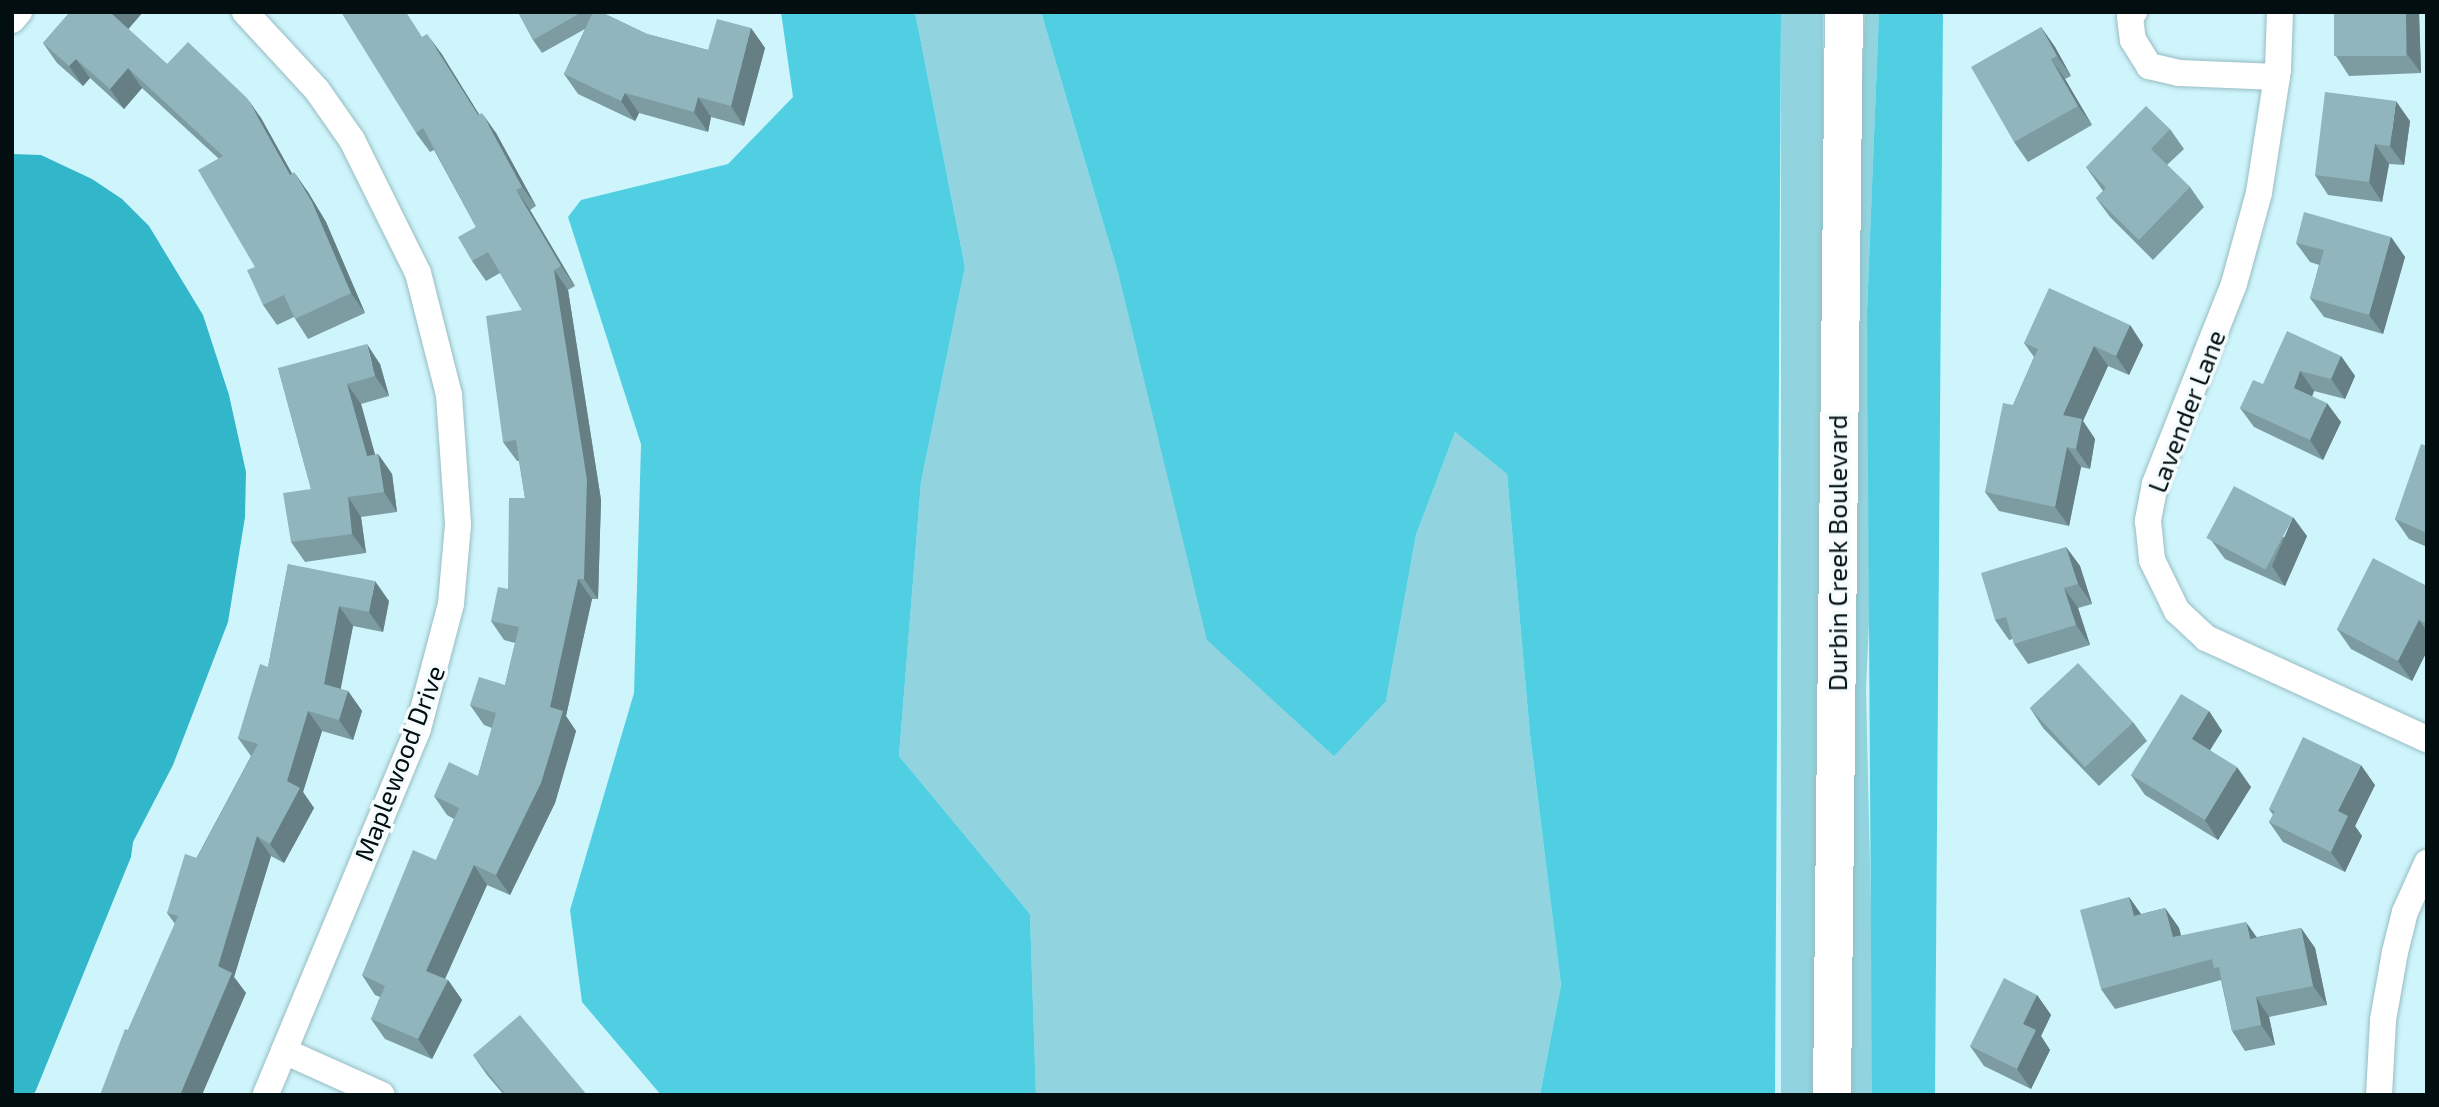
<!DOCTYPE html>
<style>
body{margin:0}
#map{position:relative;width:2439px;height:1107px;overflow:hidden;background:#cff5fc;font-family:"Exo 2",sans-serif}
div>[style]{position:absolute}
.green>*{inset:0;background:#91d3de;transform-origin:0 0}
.forest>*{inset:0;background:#51cfe2}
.water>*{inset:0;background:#32b6c9}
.roads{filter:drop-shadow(0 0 2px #97bcc2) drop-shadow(0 0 2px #97bcc2)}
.street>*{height:26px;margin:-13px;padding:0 13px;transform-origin:13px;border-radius:13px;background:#fff}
.secondary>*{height:38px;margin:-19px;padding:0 19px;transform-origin:19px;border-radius:19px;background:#fff}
.wall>*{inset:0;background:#7c9ca2}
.shaded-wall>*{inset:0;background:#657f84}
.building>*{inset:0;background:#90b5bc;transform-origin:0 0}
span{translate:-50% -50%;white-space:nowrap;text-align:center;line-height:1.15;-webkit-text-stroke:7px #f5fcfd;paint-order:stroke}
.street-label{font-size:26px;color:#020e10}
.frame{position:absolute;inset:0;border:14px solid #020e10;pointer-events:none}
</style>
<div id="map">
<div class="green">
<i style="clip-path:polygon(915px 12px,1041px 12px,1119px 276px,1386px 701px,1416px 535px,1455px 432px,1507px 474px,1530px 735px,1561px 985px,1540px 1095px,1036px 1095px,1030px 914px,899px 756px,921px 482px,965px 267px)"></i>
<i style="left:1781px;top:12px;width:42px;height:1083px"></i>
<i style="clip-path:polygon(1865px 12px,1879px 12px,1867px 311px,1871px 580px,1866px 689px,1874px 1041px,1872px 1095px,1848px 1095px,1858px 177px)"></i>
</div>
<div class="forest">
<i style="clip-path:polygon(781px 12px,915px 12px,965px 267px,921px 482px,899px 756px,1030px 914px,1036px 1095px,661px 1095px,582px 1002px,570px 910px,634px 693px,641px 444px,568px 217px,581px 200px,728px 164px,793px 97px)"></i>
<i style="clip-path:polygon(1041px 12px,1781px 12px,1775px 1095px,1540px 1095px,1561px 985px,1530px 735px,1507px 474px,1455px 432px,1416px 535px,1386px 701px,1334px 756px,1207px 640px,1119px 276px)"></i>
<i style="clip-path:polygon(1879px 12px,1943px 12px,1935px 1095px,1872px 1095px,1867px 311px)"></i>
</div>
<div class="water">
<i style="clip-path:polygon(12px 154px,41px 155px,92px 179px,122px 199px,149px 226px,203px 315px,229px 395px,246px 472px,245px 517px,228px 622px,173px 765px,133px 842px,131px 857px,34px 1095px,12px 1095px)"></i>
</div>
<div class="roads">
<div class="street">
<i style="left:245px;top:12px;width:106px;rotate:47.3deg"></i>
<i style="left:317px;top:90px;width:61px;rotate:55deg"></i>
<i style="left:352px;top:140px;width:148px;rotate:63.6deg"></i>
<i style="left:418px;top:273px;width:126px;rotate:75.7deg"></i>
<i style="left:449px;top:395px;width:130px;rotate:86deg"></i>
<i style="left:458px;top:525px;width:79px;rotate:95.1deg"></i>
<i style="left:451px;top:604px;width:129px;rotate:104.8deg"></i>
<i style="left:418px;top:729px;width:396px;rotate:112.6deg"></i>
<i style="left:2134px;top:12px;width:6px;rotate:129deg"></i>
<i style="left:2130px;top:17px;width:23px;rotate:83deg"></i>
<i style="left:2133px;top:40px;width:31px;rotate:58deg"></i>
<i style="left:2149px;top:66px;width:31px;rotate:13deg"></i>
<i style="left:2179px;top:73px;width:98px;rotate:2.3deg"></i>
<i style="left:2280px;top:12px;width:58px;rotate:92deg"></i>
<i style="left:2278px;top:70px;width:124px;rotate:98.8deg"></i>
<i style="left:2259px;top:193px;width:94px;rotate:105.4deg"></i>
<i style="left:2234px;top:284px;width:215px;rotate:111.6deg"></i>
<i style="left:2155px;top:484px;width:38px;rotate:101deg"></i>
<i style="left:2148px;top:521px;width:39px;rotate:84deg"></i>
<i style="left:2152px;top:560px;width:57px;rotate:63.9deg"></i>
<i style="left:2177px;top:611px;width:40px;rotate:43deg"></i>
<i style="left:2206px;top:638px;width:243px;rotate:24.6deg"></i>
<i style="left:12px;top:20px;width:11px;rotate:-49deg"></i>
<i style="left:284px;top:1051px;width:107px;rotate:24.2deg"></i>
<i style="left:2379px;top:1095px;width:75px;rotate:-86.9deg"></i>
<i style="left:2383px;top:1020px;width:69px;rotate:-80deg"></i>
<i style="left:2395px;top:952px;width:41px;rotate:-76deg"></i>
<i style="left:2405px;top:912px;width:54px;rotate:-65.8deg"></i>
</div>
<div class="secondary">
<i style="left:1832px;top:1095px;width:1083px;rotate:-89.37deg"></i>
</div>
</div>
<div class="wall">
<i style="clip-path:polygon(70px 12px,143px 12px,128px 29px,167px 64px,261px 118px,292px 174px,308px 192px,326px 222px,365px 313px,308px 339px,294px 317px,277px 325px,263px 305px,255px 267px,218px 158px,142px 88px,124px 109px,90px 78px,83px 86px,57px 63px,43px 43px)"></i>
<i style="clip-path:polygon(518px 12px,601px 12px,647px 34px,708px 50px,751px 28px,765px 48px,744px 126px,711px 117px,708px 132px,639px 113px,635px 121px,578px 94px,564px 74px,585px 29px,542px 53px,533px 40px)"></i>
<i style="clip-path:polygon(2334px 12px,2419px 12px,2421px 73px,2349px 76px,2336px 56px)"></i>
<i style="clip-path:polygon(2041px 27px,2055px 47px,2071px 76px,2065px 79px,2092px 125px,2028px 162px,2014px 142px)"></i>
<i style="clip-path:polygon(423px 36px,441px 53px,479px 115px,496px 133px,536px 206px,530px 210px,575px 286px,568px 290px,601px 500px,598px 599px,592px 599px,566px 716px,576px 731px,555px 803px,510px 895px,487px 885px,445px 979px,448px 980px,462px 1000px,432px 1059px,385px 1039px,371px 1019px,380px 997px,375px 995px,362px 975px,436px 860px,454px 819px,447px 815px,434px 796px,478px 776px,492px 728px,484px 725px,470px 705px,505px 685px,515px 643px,504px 640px,491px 621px,508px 589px,525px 498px,519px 461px,517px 461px,503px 442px,522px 310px,500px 273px,486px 281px,472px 261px,476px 227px,434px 150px,430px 152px,416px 133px)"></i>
<i style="clip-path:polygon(2410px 121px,2404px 165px,2389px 164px,2382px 202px,2328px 195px,2315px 175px)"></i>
<i style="clip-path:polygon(2170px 129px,2184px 149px,2167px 165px,2190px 187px,2204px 207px,2153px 260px,2110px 217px,2096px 198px,2103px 191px,2086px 167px)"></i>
<i style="clip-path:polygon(2391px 237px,2405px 257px,2383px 334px,2324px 317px,2310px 298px,2319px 265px,2310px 262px,2296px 243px)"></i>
<i style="clip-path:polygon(2130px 325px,2143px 345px,2129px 375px,2108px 366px,2083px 421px,2095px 439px,2090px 469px,2081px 467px,2069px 526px,1999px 511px,1985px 492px,2013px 405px,2034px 357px,2024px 343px)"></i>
<i style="clip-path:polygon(2341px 356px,2355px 376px,2345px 399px,2314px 391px,2312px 396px,2341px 422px,2323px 460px,2254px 427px,2240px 408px,2263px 384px)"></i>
<i style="clip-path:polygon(380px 364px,389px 396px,361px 404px,375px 455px,378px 454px,392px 474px,397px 512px,361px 517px,366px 553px,305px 562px,291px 542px,311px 489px,278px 368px)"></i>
<i style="clip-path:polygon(2427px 446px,2427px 547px,2409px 539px,2395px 519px)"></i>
<i style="clip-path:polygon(2307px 536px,2285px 586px,2225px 559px,2211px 540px)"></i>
<i style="clip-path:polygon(2066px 547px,2080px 566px,2092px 604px,2078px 608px,2090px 645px,2028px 664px,2014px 644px,2013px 639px,2009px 640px,1995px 620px)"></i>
<i style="clip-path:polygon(288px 564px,389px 601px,383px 632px,353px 626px,340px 689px,348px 691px,362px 711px,353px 740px,322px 731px,303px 792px,314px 808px,284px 863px,271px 856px,234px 977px,246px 993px,128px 1030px,175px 924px,167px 913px,251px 756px,238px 738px,268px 667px)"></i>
<i style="clip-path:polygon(2427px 586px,2427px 651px,2412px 681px,2351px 649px,2337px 629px)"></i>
<i style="clip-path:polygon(2030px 708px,2133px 722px,2147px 741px,2099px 786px,2043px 728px)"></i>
<i style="clip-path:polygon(2209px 711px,2222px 731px,2210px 750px,2251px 787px,2218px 840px,2145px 795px,2131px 775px)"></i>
<i style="clip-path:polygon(2375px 785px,2355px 826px,2362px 836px,2345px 872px,2283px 842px,2269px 822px,2273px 815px,2269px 809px)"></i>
<i style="clip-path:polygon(2129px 897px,2141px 914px,2165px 908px,2179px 928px,2181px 936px,2257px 937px,2301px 928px,2315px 948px,2327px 1005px,2269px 1017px,2275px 1045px,2245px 1051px,2232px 1031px,2221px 980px,2115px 1009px,2101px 989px)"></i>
<i style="clip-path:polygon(2037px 995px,2051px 1015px,2041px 1036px,2050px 1050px,2031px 1089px,1984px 1066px,1970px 1046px)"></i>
<i style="clip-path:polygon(473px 1055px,587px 1095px,504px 1095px,487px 1075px)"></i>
</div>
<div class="shaded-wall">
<i style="clip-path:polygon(112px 12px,143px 12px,125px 33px,111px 13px)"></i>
<i style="clip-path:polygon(2406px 12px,2419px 12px,2421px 73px,2407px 54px)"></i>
<i style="clip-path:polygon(2041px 27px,2055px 47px,2071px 76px,2057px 56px)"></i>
<i style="clip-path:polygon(751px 28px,765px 48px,744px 126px,731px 106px)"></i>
<i style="clip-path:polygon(427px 34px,441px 53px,492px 135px,478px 115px)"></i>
<i style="clip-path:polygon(76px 59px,90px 78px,83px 86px,69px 66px)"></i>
<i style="clip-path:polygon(2051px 59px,2065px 79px,2092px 125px,2078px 106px)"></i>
<i style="clip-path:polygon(128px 68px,142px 88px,124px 109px,110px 89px)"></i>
<i style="clip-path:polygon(625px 93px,639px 113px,635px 121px,621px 101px)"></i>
<i style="clip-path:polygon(698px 97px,711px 117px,708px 132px,694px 112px)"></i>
<i style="clip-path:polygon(247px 98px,261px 118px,304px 195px,290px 175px)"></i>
<i style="clip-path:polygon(2396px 101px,2410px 121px,2404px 165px,2390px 146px)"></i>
<i style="clip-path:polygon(482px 113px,496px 133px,536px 206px,522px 187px)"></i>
<i style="clip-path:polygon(2375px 144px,2389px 164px,2382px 202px,2369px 182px)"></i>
<i style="clip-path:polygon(294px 172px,308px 192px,326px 222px,365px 313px,351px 293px)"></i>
<i style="clip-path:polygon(516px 190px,530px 210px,575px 286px,561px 266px)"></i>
<i style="clip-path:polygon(2391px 237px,2405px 257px,2383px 334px,2369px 315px)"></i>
<i style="clip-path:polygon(554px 270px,568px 290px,601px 500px,598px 599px,584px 579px)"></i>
<i style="clip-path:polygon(2130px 325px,2143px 345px,2129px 375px,2116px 356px)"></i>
<i style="clip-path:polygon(367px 344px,380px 364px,389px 396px,375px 376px)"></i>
<i style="clip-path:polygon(2094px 346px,2108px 366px,2083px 421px,2095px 439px,2090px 469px,2076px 449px,2063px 415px)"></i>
<i style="clip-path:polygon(2341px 356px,2355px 376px,2345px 399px,2331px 379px)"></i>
<i style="clip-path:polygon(2300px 371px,2314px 391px,2308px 408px,2294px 388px)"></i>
<i style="clip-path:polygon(347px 384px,361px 404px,381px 476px,367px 456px)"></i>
<i style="clip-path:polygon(2327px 403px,2341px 422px,2323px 460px,2310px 440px)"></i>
<i style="clip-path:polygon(2067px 447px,2081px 467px,2069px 526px,2055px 507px)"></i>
<i style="clip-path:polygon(378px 454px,392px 474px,397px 512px,384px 492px)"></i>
<i style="clip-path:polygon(348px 497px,361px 517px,366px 553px,352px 534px)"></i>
<i style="clip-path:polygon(2293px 517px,2307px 536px,2285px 586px,2272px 566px)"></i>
<i style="clip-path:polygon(2066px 547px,2080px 566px,2092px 604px,2078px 584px)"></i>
<i style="clip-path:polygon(578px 579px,592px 599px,566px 716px,576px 731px,555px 803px,510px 895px,496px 875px,550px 707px)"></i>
<i style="clip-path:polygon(375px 581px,389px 601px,383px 632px,369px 612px)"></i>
<i style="clip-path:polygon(2064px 588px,2078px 608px,2090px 645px,2076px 625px)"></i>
<i style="clip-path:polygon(339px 606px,353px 626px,338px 703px,324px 684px)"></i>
<i style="clip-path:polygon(2419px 620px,2427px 631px,2427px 651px,2412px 681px,2398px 661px)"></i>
<i style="clip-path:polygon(348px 691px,362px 711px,353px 740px,339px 720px)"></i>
<i style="clip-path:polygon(308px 711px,322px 731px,303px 792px,314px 808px,284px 863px,270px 844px,287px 781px)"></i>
<i style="clip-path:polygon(2209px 711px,2222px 731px,2205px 758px,2192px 739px)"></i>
<i style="clip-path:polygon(2361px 765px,2375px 785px,2355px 826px,2362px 836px,2345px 872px,2331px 852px,2338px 811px)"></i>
<i style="clip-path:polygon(2237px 767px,2251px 787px,2218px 840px,2205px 820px)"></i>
<i style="clip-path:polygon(257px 836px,271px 856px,234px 977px,246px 993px,202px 1095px,180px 1095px)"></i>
<i style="clip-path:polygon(474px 865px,487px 885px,440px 990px,426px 971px)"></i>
<i style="clip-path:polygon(2129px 897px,2143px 917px,2134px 916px)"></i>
<i style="clip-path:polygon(2165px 908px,2179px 928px,2187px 957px,2173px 937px)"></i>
<i style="clip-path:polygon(2246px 922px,2260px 942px,2250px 939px)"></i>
<i style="clip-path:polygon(2301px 928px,2315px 948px,2327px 1005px,2313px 986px)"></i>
<i style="clip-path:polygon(448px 980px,462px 1000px,432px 1059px,418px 1039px)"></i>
<i style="clip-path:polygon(2037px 995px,2051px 1015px,2041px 1036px,2050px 1050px,2031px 1089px,2017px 1069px,2023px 1024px)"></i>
<i style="clip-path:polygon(2256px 997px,2269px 1017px,2275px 1045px,2261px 1025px)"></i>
</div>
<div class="building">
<i style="clip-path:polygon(70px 12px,112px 12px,111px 13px,167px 64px,188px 42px,247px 98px,290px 175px,294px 172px,312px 202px,351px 293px,295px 319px,284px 295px,263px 305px,247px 270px,255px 267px,198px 170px,223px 156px,128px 68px,110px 89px,76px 59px,69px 66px,43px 43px)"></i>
<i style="clip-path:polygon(341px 12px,406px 12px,422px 37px,427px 34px,478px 115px,482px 113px,522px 187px,516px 190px,561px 266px,554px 270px,587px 480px,584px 579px,578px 579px,550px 707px,563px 711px,541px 783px,496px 875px,474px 865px,426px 971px,448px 980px,418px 1039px,371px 1019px,385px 986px,362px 975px,413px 850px,436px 860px,459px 808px,434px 796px,449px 762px,478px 776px,496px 713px,470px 705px,479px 677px,505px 685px,519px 627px,491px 621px,498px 587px,508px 589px,509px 498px,525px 498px,516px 440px,503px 442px,486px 316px,522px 310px,488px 252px,472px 261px,458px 237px,476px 227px,423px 128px,416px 133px)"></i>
<i style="clip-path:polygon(518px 12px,582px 12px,533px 40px)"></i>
<i style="clip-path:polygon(593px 12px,601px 12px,647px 34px,708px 50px,717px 19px,751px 28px,731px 106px,698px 97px,694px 112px,625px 93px,621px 101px,564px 74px)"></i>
<i style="left:2334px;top:12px;width:72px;height:44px"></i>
<i style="clip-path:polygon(2041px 27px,2057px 56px,2051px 59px,2078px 106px,2014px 142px,1971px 67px)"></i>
<i style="clip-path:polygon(2325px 92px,2396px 101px,2390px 146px,2375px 144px,2369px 182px,2315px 175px)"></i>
<i style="clip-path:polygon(2146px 106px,2170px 129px,2151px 149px,2190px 187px,2139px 240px,2096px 198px,2106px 188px,2086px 167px)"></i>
<i style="clip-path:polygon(2304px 212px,2391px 237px,2369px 315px,2310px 298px,2324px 250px,2296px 243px)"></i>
<i style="clip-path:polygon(2049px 288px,2130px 325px,2116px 356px,2094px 346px,2063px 415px,2082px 419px,2076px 449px,2067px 447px,2055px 507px,1985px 492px,2003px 403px,2013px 405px,2038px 349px,2024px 343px)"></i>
<i style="clip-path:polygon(2287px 331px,2341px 356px,2331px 379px,2300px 371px,2294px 388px,2327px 403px,2310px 440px,2240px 408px,2253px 380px,2263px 384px)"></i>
<i style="clip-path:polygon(367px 344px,375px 376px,347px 384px,367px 456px,378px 454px,384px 492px,348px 497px,352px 534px,291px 542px,283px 493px,311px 489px,278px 368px)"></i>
<i style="clip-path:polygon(2421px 444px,2427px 446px,2427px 533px,2395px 519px)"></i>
<i style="left:2234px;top:486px;width:67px;height:59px;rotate:28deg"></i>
<i style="clip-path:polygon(2066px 547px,2078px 584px,2064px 588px,2076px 625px,2014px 644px,2006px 617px,1995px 620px,1981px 573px)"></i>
<i style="clip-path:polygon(2373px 558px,2427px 586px,2427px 624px,2419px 620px,2398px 661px,2337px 629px)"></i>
<i style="clip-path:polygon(288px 564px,375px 581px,369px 612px,339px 606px,324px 684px,348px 691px,339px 720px,308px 711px,287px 781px,300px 788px,270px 844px,257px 836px,218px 966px,232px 973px,180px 1095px,100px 1095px,125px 1029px,128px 1030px,178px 916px,167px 913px,185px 854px,197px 858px,258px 744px,238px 738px,260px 664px,268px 667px)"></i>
<i style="left:2078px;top:663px;width:81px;height:66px;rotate:47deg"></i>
<i style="clip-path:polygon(2181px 694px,2209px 711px,2192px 739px,2237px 767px,2205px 820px,2131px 775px)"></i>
<i style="clip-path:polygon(2303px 737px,2361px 765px,2338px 811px,2348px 816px,2331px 852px,2269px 822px,2275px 811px,2269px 809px)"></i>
<i style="clip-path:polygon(2129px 897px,2134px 916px,2165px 908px,2173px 937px,2246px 922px,2250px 939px,2301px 928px,2313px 986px,2256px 997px,2261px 1025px,2232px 1031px,2219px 967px,2214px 968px,2212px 959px,2101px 989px,2080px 910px)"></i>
<i style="clip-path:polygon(2004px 978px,2037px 995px,2023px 1024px,2036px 1030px,2017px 1069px,1970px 1046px)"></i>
<i style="clip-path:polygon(520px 1015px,587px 1095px,506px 1095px,473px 1055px)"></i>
</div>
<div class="street-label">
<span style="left:2186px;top:411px;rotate:-69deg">Lavender Lane</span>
<span style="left:1837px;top:553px;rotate:-90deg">Durbin Creek Boulevard</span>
<span style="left:399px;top:763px;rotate:-69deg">Maplewood Drive</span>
</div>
<div class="frame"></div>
</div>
